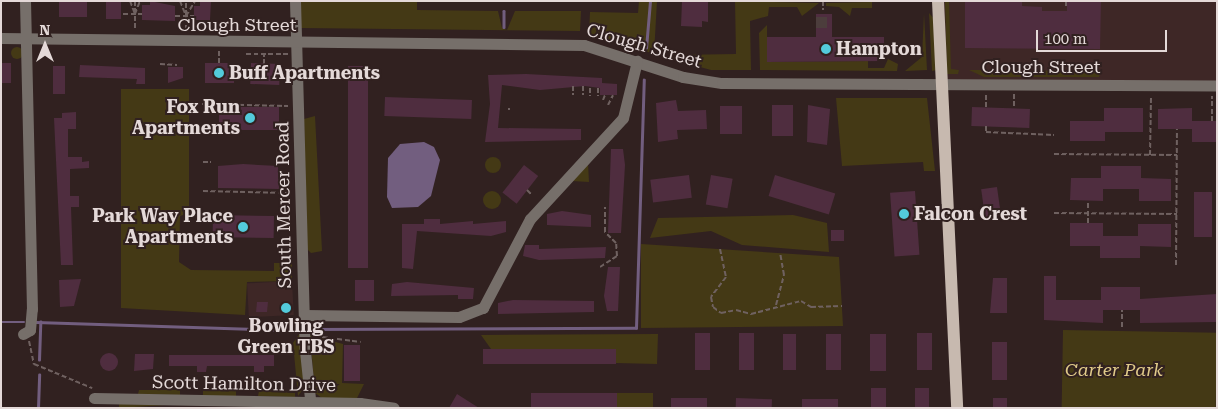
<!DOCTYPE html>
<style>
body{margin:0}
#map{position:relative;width:1218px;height:409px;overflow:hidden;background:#312120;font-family:"Roboto Serif",serif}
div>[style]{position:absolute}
.built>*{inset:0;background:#3e2726;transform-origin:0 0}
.green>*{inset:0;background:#443915;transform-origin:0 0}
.round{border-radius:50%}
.water>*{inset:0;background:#725e7f}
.stream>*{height:2.5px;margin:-1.25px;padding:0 1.25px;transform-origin:1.25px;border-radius:1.25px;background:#725e7f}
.building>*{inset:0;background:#4f2d3f;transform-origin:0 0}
.minor-tunnel>*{height:11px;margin-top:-5.5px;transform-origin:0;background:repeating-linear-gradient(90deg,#4c3d3c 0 11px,transparent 0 16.5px)}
.path>*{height:2px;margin-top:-1px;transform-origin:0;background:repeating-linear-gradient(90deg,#6f6160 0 5px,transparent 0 7.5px)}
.minor>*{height:11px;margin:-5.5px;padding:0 5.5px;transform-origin:5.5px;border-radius:5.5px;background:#766f6a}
.major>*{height:12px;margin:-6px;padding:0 6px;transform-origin:6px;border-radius:6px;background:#c7b9af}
.dots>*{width:14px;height:14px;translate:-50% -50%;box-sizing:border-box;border:2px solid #312120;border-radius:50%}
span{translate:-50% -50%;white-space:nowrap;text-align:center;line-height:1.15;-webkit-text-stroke:4px #312120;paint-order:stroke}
.street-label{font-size:18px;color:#e4d9d8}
.poi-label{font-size:18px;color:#e4d9d8;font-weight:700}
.left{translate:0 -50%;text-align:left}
.right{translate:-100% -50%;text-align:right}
.park-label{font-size:18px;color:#e0ca89;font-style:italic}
.frame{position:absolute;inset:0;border:2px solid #e4d9d8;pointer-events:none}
.north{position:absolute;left:20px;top:20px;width:50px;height:50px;-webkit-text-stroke:4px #312120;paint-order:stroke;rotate:0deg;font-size:14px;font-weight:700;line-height:20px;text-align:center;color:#e4d9d8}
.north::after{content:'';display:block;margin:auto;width:18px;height:22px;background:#e4d9d8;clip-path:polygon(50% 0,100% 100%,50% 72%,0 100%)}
.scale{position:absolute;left:1036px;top:30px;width:131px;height:22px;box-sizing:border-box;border:2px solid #e4d9d8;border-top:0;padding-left:6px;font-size:15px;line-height:18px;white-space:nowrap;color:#e4d9d8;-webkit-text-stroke:4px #312120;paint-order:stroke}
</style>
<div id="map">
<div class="built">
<i style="left:938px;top:1px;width:279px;height:83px"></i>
<i style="left:292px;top:281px;width:34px;height:45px;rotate:87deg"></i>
</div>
<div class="green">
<i style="clip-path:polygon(301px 1px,417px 1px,417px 10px,498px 11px,502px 28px,507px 30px,515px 11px,581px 11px,580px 31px,301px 28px)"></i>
<i style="clip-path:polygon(639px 1px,657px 1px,654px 54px,589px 33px,590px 12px,638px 13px)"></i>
<i style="clip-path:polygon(735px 1px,819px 3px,802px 16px,797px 7px,769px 7px,768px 16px,750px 21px,751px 70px,711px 70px,671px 59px,676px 55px,736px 54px)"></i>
<i style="clip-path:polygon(945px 1px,949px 1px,951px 69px,959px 70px,958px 74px,947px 74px)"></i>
<i style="clip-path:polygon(872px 2px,872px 8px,852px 8px,850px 16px,839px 7px,826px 6px,826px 3px)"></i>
<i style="clip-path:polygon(924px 13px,927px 70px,905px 71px,922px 57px)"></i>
<i style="clip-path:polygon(929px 13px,935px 20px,937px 70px,932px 71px)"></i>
<i style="clip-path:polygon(767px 25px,767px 62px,868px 61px,868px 68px,884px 68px,888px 59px,898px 64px,897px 71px,760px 70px,759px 33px)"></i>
<i class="round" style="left:11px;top:47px;width:12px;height:12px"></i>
<i style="clip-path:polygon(969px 70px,974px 70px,1101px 71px,1099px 77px,984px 77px)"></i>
<i style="clip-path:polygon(121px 89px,189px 89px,189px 213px,180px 216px,179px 262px,191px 270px,274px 271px,274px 263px,292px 263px,292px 281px,247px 282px,245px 315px,121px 308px)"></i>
<i style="clip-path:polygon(836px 98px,927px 98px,935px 171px,924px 171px,923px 162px,842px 166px)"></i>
<i style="clip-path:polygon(315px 116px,322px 251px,311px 253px,307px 249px,304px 119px)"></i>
<i class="round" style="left:485px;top:157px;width:16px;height:16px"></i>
<i style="clip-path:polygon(588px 163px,589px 182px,572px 181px,566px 187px)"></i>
<i class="round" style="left:483px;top:191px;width:18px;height:18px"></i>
<i style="clip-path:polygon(793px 215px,827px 223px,829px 252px,742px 245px,711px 231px,650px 238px,658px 218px)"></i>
<i style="clip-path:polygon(641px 244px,839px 257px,843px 326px,641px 328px)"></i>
<i style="left:1063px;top:330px;width:154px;height:78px;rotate:1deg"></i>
<i style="clip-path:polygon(300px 333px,304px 388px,298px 396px,293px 343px)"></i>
<i style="clip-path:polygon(658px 334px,657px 364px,616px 363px,616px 349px,579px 349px,579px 364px,568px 364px,567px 349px,531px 349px,531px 364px,520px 364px,520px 349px,491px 349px,481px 335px)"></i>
<i style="clip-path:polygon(310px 335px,343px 344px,342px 383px,364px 384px,357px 398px,322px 398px,315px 393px)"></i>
<i style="clip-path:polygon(139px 390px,180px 390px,180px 395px,138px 394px)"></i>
<i style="left:203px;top:391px;width:33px;height:5px"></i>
<i style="clip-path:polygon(259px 391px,295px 393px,295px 397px,258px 396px)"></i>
<i style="left:617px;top:393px;width:36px;height:15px"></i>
<i style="clip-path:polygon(119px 404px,124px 404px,166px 405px,119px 408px)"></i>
</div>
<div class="water">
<i style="clip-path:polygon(424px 142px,434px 147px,440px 160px,431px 196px,418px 207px,392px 208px,387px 197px,388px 158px,400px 144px)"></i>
</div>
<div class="stream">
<i style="left:504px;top:11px;width:16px;rotate:90deg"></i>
<i style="left:646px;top:48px;width:47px;rotate:-85.1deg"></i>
<i style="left:1px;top:322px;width:23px"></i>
<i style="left:36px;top:322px;width:261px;rotate:1.8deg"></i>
<i style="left:312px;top:329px;width:324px;rotate:-0.2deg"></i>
<i style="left:636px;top:328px;width:248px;rotate:-88.2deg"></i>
<i style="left:39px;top:360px;width:38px;rotate:-88deg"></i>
<i style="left:38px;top:408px;width:33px;rotate:-88deg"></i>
</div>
<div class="building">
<i style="left:59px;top:1px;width:28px;height:16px"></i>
<i style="left:106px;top:1px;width:15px;height:18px"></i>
<i style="clip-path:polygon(150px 1px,175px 6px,175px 21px,142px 20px,142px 5px,150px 5px)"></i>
<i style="clip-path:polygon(200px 1px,211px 1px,210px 20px,194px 20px,194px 6px,200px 6px)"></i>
<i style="clip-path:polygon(682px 1px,708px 1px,708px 22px,702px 21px,702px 27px,681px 26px)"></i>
<i style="clip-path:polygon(965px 1px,1022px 1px,1022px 6px,1042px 7px,1042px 11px,1067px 11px,1067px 1px,1101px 1px,1100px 49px,965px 48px)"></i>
<i style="clip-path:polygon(816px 14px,832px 14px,832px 37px,884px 37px,884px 61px,767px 62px,767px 37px,816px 37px)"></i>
<i style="left:1px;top:63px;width:10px;height:20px"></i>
<i style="left:205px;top:63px;width:29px;height:20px"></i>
<i style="left:251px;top:63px;width:29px;height:21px;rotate:2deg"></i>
<i style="clip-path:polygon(80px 65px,145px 68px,145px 84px,136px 84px,137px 79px,79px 77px)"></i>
<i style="left:53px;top:66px;width:12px;height:28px"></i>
<i style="left:348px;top:66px;width:20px;height:202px"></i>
<i style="clip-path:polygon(168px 67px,183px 67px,183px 78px,168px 83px)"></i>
<i style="clip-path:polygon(526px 74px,602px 78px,602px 83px,617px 84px,617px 95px,600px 95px,600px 88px,585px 86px,540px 90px,502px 85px,498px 128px,581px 129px,581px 140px,485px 142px,490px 104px,488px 75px)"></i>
<i style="left:385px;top:97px;width:87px;height:19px;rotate:2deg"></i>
<i style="clip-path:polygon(676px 100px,678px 111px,706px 110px,707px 129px,677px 130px,678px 139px,658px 142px,656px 103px)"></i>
<i style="left:772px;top:105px;width:21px;height:31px"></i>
<i style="clip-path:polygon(808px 105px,830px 109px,827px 145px,807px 142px)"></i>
<i style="left:720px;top:106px;width:22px;height:28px"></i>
<i style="left:219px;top:107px;width:60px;height:23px"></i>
<i style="left:972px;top:107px;width:58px;height:19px;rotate:2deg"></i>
<i style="clip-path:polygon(1104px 108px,1143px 108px,1143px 132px,1105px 132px,1105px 141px,1070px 141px,1070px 121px,1104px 121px)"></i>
<i style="clip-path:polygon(1192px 108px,1192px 121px,1217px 121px,1217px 142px,1192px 142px,1192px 129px,1158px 129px,1158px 109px)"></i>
<i style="clip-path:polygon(76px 112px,76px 129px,68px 129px,68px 157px,82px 157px,82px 162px,89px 161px,89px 168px,70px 169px,70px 196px,79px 196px,79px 207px,71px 207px,73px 265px,61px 265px,54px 118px,62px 118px,62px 113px)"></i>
<i style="clip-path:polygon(611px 149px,623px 149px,625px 165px,621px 233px,608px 233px)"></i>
<i style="clip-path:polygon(243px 164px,278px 166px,279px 189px,218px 188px,218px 166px)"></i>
<i style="left:524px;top:165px;width:18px;height:35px;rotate:38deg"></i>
<i style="clip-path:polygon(1101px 166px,1141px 166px,1141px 178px,1171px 179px,1171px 201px,1139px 201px,1139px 189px,1103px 189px,1103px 201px,1070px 200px,1071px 178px,1101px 178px)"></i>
<i style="left:689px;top:175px;width:23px;height:39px;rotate:83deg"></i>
<i style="left:711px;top:175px;width:22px;height:30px;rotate:10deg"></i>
<i style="left:775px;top:175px;width:63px;height:22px;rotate:17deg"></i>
<i style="left:997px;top:187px;width:29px;height:16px;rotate:82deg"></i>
<i style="left:915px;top:191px;width:64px;height:25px;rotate:86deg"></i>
<i style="left:1194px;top:192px;width:18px;height:45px"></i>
<i style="clip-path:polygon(562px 211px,591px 215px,591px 227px,547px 225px,547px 214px)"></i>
<i style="left:213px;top:215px;width:61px;height:22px;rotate:1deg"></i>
<i style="clip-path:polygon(424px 219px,440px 219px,440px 224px,473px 221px,473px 224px,506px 221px,506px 232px,491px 236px,417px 231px,413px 269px,402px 268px,402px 224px,424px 224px)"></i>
<i style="clip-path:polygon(1070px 223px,1103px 223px,1103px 236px,1138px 236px,1138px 224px,1171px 224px,1171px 247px,1140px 246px,1140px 258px,1100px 258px,1100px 246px,1070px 246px)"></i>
<i style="left:844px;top:230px;width:11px;height:13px;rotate:90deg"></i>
<i style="clip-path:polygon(525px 245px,539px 245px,539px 249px,606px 247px,605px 258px,539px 260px,523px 256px)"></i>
<i style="clip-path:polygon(608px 267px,620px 267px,618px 311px,607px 311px,604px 296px)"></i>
<i style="clip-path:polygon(1044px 276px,1056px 276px,1056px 300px,1101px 300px,1101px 287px,1140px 287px,1140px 299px,1217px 294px,1217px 322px,1140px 323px,1140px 310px,1103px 310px,1103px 323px,1044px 320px)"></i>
<i style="clip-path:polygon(993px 278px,1007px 278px,1007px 313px,990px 313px)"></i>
<i style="clip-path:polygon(81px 279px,74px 306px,60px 307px,59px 280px)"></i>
<i style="left:355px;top:280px;width:19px;height:21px"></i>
<i style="clip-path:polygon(407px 282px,474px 288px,473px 299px,458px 299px,458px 295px,391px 296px,392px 284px)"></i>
<i style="clip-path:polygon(513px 300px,594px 301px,594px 312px,498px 314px,498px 303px)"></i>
<i style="clip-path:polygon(257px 302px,268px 302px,267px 312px,256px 312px)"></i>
<i style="left:695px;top:333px;width:15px;height:37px"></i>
<i style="left:739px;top:333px;width:15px;height:37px"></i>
<i style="left:917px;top:333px;width:15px;height:37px"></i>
<i style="left:783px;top:334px;width:13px;height:36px"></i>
<i style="left:826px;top:334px;width:15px;height:36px"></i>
<i style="left:870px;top:334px;width:16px;height:37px"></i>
<i style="left:992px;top:342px;width:15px;height:38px"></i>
<i style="left:344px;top:345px;width:16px;height:36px"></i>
<i style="left:483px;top:349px;width:133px;height:15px"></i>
<i class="round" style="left:100px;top:353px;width:18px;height:18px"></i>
<i style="clip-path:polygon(135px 354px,154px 354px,153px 369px,134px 371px)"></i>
<i style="clip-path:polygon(169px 355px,274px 355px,274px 366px,264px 366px,264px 372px,254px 372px,254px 366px,207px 366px,206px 372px,197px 372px,197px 366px,169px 366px)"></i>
<i style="left:871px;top:388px;width:15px;height:20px"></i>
<i style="left:915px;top:388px;width:14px;height:20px"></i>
<i style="left:617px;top:393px;width:15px;height:86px;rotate:90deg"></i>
<i style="clip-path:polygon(457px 394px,479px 408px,449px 408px)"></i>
<i style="left:671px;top:398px;width:36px;height:10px"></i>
<i style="left:736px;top:398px;width:36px;height:10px;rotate:2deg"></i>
<i style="left:993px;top:398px;width:14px;height:10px"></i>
<i style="left:802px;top:399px;width:36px;height:9px"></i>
</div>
<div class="minor-tunnel">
<i style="left:816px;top:22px;width:16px"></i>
</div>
<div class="path">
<i style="left:130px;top:1px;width:14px;rotate:69deg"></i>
<i style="left:135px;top:14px;width:14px;rotate:-69deg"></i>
<i style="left:135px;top:1px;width:28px;rotate:90deg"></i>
<i style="left:180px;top:1px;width:16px;rotate:68deg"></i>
<i style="left:186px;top:16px;width:17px;rotate:-59deg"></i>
<i style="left:823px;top:1px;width:9px;rotate:90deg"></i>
<i style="left:1066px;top:1px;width:7px;rotate:90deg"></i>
<i style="left:123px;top:14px;width:19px"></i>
<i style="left:175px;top:16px;width:19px"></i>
<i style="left:186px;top:30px;width:29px;rotate:-90deg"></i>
<i style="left:246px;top:54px;width:42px"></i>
<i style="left:219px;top:63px;width:12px;rotate:-90deg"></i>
<i style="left:160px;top:64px;width:17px;rotate:3deg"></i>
<i style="left:264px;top:64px;width:11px;rotate:-90deg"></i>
<i style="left:573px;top:86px;width:9px;rotate:90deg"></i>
<i style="left:583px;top:86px;width:9px;rotate:90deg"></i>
<i style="left:590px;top:88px;width:8px;rotate:90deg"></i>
<i style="left:598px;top:88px;width:8px;rotate:90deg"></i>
<i style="left:1014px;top:94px;width:15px;rotate:90deg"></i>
<i style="left:986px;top:95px;width:12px;rotate:90deg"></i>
<i style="left:603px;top:100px;width:5px;rotate:-68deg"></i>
<i style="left:202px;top:104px;width:86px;rotate:1.3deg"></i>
<i style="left:608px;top:105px;width:11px;rotate:-63deg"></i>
<i style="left:508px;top:109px;width:2px"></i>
<i style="left:1212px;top:121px;width:25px;rotate:-90deg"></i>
<i style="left:986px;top:126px;width:6px;rotate:90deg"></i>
<i style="left:986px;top:132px;width:68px;rotate:2.5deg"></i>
<i style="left:203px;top:133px;width:7px"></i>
<i style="left:1054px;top:154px;width:123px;rotate:0.5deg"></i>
<i style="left:1150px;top:155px;width:57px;rotate:-89deg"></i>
<i style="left:203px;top:162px;width:8px"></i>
<i style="left:527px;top:190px;width:6px;rotate:45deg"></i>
<i style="left:203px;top:191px;width:88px;rotate:1.3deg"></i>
<i style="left:1054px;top:213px;width:123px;rotate:0.5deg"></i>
<i style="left:1216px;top:213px;width:1px"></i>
<i style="left:1088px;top:223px;width:22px;rotate:-90deg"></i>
<i style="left:720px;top:249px;width:29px;rotate:78deg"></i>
<i style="left:726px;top:277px;width:25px;rotate:127deg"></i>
<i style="left:711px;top:297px;width:10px;rotate:79deg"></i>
<i style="left:713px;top:307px;width:10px;rotate:37deg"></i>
<i style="left:721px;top:313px;width:15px;rotate:-11deg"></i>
<i style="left:736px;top:310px;width:16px;rotate:15deg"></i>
<i style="left:751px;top:314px;width:52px;rotate:-14.6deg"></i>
<i style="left:801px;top:301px;width:12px;rotate:31deg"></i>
<i style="left:811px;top:307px;width:31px;rotate:-2deg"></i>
<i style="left:1176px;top:265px;width:136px;rotate:-89.6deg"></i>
<i style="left:600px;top:267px;width:20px;rotate:-33deg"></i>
<i style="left:617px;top:256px;width:13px;rotate:-94deg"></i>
<i style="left:616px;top:243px;width:16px;rotate:-135deg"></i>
<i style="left:605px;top:232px;width:25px;rotate:-90deg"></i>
<i style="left:776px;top:305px;width:31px;rotate:-75deg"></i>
<i style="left:784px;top:275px;width:22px;rotate:-100deg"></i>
<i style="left:1122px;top:327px;width:17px;rotate:-90deg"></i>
<i style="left:315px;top:336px;width:46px;rotate:7.4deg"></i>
<i style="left:29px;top:341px;width:24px;rotate:78deg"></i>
<i style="left:34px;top:364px;width:63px;rotate:22.5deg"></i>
</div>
<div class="minor">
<i style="left:295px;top:1px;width:350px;rotate:88.4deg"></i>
<i style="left:305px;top:351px;width:57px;rotate:84deg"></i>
<i style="left:1px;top:38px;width:583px;rotate:0.69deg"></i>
<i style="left:584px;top:45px;width:104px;rotate:17.9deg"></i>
<i style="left:683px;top:77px;width:39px;rotate:9deg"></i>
<i style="left:722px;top:83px;width:495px;rotate:0.3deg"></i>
<i style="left:304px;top:315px;width:155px;rotate:0.7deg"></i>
<i style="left:459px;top:317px;width:26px;rotate:-21deg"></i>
<i style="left:483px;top:308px;width:101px;rotate:-62.2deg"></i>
<i style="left:530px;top:219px;width:137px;rotate:-47.4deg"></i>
<i style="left:623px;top:118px;width:59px;rotate:-76.2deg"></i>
<i style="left:23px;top:334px;width:8px;rotate:-30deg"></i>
<i style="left:30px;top:330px;width:21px;rotate:-85deg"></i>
<i style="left:32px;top:309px;width:308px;rotate:-91.3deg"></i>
<i style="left:94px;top:398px;width:266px;rotate:1.1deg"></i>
<i style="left:360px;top:403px;width:34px;rotate:8deg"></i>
</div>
<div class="major">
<i style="left:938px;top:1px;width:407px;rotate:87.3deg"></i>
</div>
<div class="dots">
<i style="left:826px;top:49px;background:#53cbdb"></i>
<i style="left:219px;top:73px;background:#53cbdb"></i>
<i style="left:250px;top:118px;background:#53cbdb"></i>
<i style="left:904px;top:214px;background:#53cbdb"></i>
<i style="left:243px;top:227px;background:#53cbdb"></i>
<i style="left:286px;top:308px;background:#53cbdb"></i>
</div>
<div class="street-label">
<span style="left:237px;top:25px">Clough Street</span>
<span style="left:644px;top:46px;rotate:16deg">Clough Street</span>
<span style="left:1041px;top:67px">Clough Street</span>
<span style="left:284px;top:205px;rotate:-91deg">South Mercer Road</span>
<span style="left:244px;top:384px;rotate:1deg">Scott Hamilton Drive</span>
</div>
<div class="poi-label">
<span class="left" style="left:836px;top:49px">Hampton</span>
<span class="left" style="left:229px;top:73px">Buff Apartments</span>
<span class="right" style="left:240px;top:118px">Fox Run<br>Apartments</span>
<span class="left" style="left:914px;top:214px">Falcon Crest</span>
<span class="right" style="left:233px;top:227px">Park Way Place<br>Apartments</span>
<span style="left:286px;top:337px">Bowling<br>Green TBS</span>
</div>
<div class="park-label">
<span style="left:1114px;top:370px">Carter Park</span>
</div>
<div class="frame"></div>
<div class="north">N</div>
<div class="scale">100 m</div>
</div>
